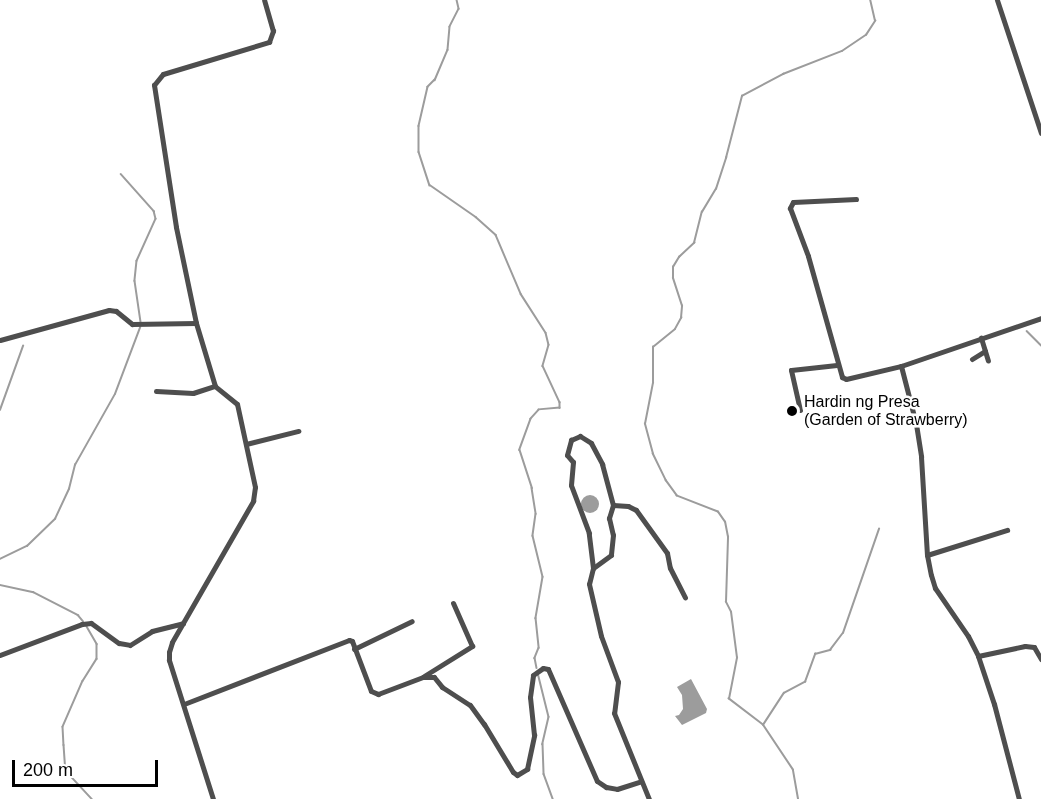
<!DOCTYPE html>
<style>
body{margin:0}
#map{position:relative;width:1041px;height:799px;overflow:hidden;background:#fff;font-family:Arial,sans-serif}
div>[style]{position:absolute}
.water>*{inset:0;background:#9c9c9c}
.round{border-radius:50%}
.stream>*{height:1.5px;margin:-0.75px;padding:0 0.75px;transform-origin:0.75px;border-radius:0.75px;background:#9c9c9c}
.minor>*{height:5px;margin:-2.5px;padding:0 2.5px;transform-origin:2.5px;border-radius:2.5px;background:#4e4e4e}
.dots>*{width:16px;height:16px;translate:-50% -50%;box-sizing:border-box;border:3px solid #fff;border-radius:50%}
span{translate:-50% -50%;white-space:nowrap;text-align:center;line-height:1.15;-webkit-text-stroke:5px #fff;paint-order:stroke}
.poi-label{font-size:16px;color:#000}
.left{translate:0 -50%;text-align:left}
.scale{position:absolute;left:12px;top:760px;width:146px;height:27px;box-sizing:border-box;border:3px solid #000;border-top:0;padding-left:8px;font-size:18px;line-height:21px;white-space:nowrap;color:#000;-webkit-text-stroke:4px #fff;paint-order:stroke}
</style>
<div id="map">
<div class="water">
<i class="round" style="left:581px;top:495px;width:18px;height:18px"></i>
<i style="clip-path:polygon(691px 679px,707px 709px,706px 713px,682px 725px,675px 716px,679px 715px,683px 709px,682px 695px,677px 687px)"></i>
</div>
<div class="stream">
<i style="left:457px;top:0;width:9px;rotate:77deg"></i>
<i style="left:459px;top:9px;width:20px;rotate:117deg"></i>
<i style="left:450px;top:27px;width:23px;rotate:95deg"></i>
<i style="left:448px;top:50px;width:33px;rotate:113deg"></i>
<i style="left:435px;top:80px;width:10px;rotate:135deg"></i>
<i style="left:428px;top:87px;width:40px;rotate:103deg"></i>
<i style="left:419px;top:126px;width:26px;rotate:90deg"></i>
<i style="left:419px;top:152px;width:35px;rotate:72deg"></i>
<i style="left:430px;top:185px;width:56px;rotate:34.8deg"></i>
<i style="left:476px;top:217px;width:27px;rotate:42deg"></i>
<i style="left:496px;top:235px;width:64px;rotate:67deg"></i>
<i style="left:521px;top:294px;width:46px;rotate:57.3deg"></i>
<i style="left:546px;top:333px;width:12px;rotate:76deg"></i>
<i style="left:549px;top:345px;width:22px;rotate:106deg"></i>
<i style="left:543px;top:366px;width:40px;rotate:65deg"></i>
<i style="left:560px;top:402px;width:6px;rotate:90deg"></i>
<i style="left:560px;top:408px;width:21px;rotate:175deg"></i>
<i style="left:539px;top:410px;width:12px;rotate:132deg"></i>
<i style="left:531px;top:419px;width:33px;rotate:110deg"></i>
<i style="left:520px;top:450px;width:40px;rotate:72deg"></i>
<i style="left:532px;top:488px;width:26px;rotate:81deg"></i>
<i style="left:536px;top:514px;width:22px;rotate:98deg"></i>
<i style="left:533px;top:536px;width:42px;rotate:76.3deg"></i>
<i style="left:543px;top:577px;width:42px;rotate:99.7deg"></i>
<i style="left:536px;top:618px;width:30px;rotate:84deg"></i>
<i style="left:539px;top:648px;width:11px;rotate:112deg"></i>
<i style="left:535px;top:658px;width:10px;rotate:79deg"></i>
<i style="left:121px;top:174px;width:50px;rotate:48.3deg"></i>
<i style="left:154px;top:211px;width:8px;rotate:76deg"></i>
<i style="left:156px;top:219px;width:46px;rotate:114.3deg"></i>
<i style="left:137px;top:261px;width:20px;rotate:96deg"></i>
<i style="left:135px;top:281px;width:41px;rotate:81.7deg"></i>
<i style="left:1027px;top:331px;width:20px;rotate:45deg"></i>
<i style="left:0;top:410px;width:68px;rotate:-70.2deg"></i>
<i style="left:0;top:559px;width:30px;rotate:-26deg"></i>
<i style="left:27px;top:546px;width:39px;rotate:-44deg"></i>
<i style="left:55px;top:519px;width:33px;rotate:-65deg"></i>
<i style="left:69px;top:489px;width:25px;rotate:-76deg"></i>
<i style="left:75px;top:465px;width:81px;rotate:-60.6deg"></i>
<i style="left:115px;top:394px;width:71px;rotate:-69.3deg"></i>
<i style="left:0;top:585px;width:34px;rotate:12deg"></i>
<i style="left:33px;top:592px;width:51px;rotate:27.1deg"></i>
<i style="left:78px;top:615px;width:8px;rotate:50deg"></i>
<i style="left:86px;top:625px;width:22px;rotate:60deg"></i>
<i style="left:97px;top:644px;width:15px;rotate:90deg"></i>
<i style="left:97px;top:659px;width:26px;rotate:122deg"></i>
<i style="left:83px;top:681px;width:50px;rotate:113.5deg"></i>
<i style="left:63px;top:727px;width:18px;rotate:87deg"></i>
<i style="left:64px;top:745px;width:26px;rotate:86deg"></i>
<i style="left:66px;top:771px;width:38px;rotate:47deg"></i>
<i style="left:538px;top:673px;width:45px;rotate:76deg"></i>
<i style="left:549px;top:717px;width:28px;rotate:103deg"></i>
<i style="left:543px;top:744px;width:30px;rotate:88deg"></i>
<i style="left:544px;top:774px;width:27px;rotate:70deg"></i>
<i style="left:763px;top:725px;width:38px;rotate:-57deg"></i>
<i style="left:784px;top:693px;width:24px;rotate:-28deg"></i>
<i style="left:805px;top:682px;width:30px;rotate:-70deg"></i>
<i style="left:815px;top:654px;width:16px;rotate:-15deg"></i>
<i style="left:830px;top:650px;width:21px;rotate:-53deg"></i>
<i style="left:843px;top:633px;width:110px;rotate:-70.9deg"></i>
<i style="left:798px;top:799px;width:29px;rotate:-100deg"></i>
<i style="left:793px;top:770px;width:54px;rotate:-123.7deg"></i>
<i style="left:763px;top:725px;width:43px;rotate:-142.6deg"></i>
<i style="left:729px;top:699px;width:42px;rotate:-79deg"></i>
<i style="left:737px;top:658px;width:46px;rotate:-97.4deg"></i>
<i style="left:731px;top:612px;width:11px;rotate:-117deg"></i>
<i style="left:726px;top:602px;width:65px;rotate:-88.2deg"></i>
<i style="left:728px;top:537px;width:15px;rotate:-101deg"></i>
<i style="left:725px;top:522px;width:12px;rotate:-125deg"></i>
<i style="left:718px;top:512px;width:44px;rotate:-158.7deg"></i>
<i style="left:677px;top:496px;width:19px;rotate:-126deg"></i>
<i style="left:666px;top:481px;width:30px;rotate:-116deg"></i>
<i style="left:653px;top:454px;width:31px;rotate:-105deg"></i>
<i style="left:645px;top:424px;width:42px;rotate:-79deg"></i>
<i style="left:653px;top:383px;width:36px;rotate:-90deg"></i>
<i style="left:653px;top:347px;width:28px;rotate:-39deg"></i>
<i style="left:675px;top:329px;width:13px;rotate:-61deg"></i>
<i style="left:681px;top:318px;width:12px;rotate:-85deg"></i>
<i style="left:682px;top:306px;width:29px;rotate:-108deg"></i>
<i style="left:673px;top:278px;width:11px;rotate:-90deg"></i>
<i style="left:673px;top:267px;width:12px;rotate:-59deg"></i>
<i style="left:679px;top:257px;width:21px;rotate:-43deg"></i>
<i style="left:694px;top:243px;width:32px;rotate:-76deg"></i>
<i style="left:702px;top:212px;width:27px;rotate:-59deg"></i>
<i style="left:716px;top:189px;width:33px;rotate:-72deg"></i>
<i style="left:726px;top:158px;width:64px;rotate:-75.5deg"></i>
<i style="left:742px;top:96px;width:47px;rotate:-28.2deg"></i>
<i style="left:783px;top:74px;width:63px;rotate:-21.3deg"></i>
<i style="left:842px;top:51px;width:29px;rotate:-34deg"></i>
<i style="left:866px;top:35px;width:17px;rotate:-57deg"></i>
<i style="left:875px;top:21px;width:22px;rotate:-103deg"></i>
</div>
<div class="minor">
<i style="left:997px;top:0;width:140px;rotate:71.7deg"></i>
<i style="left:856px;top:199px;width:63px;rotate:177.3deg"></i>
<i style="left:793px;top:202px;width:7px;rotate:117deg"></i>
<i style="left:790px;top:208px;width:51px;rotate:69.4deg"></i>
<i style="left:808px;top:256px;width:126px;rotate:74.3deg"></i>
<i style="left:842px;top:377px;width:4px;rotate:27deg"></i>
<i style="left:846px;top:379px;width:57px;rotate:-13.3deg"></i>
<i style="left:901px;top:366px;width:148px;rotate:-18.9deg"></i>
<i style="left:0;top:340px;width:113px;rotate:-15.4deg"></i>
<i style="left:109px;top:310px;width:7px;rotate:8deg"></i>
<i style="left:116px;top:311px;width:21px;rotate:39deg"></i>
<i style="left:132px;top:324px;width:64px;rotate:-0.9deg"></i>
<i style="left:985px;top:351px;width:10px;rotate:73deg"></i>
<i style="left:972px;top:359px;width:15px;rotate:-32deg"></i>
<i style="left:985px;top:351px;width:14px;rotate:-107deg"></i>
<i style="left:901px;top:366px;width:60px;rotate:75.5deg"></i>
<i style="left:916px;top:424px;width:33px;rotate:81deg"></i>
<i style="left:921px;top:457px;width:98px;rotate:86.5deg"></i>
<i style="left:927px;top:555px;width:20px;rotate:79deg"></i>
<i style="left:931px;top:575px;width:14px;rotate:73deg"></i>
<i style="left:935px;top:588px;width:58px;rotate:55.5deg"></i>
<i style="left:968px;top:636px;width:22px;rotate:63deg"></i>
<i style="left:978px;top:656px;width:51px;rotate:71.6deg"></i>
<i style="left:994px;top:704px;width:98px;rotate:75.3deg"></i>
<i style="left:156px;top:391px;width:37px;rotate:3deg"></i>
<i style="left:193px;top:393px;width:23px;rotate:-18deg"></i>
<i style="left:800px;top:410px;width:41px;rotate:-102.7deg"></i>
<i style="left:791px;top:370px;width:46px;rotate:-6.2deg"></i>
<i style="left:246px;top:444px;width:54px;rotate:-14deg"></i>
<i style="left:613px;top:505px;width:15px;rotate:4deg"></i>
<i style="left:628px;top:506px;width:9px;rotate:27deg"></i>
<i style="left:636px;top:510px;width:53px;rotate:54.2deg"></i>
<i style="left:667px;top:553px;width:15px;rotate:79deg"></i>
<i style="left:670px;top:568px;width:33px;rotate:63deg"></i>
<i style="left:927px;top:555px;width:84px;rotate:-17.4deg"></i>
<i style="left:593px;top:568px;width:35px;rotate:-97deg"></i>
<i style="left:589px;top:533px;width:51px;rotate:-110.6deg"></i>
<i style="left:571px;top:485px;width:23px;rotate:-85deg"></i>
<i style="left:573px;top:462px;width:9px;rotate:-131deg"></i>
<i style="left:567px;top:455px;width:16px;rotate:-75deg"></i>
<i style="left:571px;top:440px;width:10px;rotate:-24deg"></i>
<i style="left:580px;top:436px;width:13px;rotate:32deg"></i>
<i style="left:591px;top:443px;width:24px;rotate:62deg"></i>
<i style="left:602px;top:464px;width:42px;rotate:75deg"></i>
<i style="left:613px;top:505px;width:14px;rotate:107deg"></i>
<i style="left:609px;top:518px;width:17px;rotate:77deg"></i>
<i style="left:613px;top:535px;width:20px;rotate:96deg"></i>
<i style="left:611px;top:555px;width:22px;rotate:144deg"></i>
<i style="left:593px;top:568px;width:16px;rotate:104deg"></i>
<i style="left:589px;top:584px;width:53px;rotate:77deg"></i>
<i style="left:601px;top:636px;width:49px;rotate:69.7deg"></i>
<i style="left:618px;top:682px;width:31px;rotate:97deg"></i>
<i style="left:614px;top:713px;width:93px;rotate:67.9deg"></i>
<i style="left:354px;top:649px;width:64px;rotate:-25.8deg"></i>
<i style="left:0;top:655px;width:88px;rotate:-20.7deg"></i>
<i style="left:82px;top:624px;width:9px;rotate:-6deg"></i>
<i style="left:91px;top:623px;width:34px;rotate:36deg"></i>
<i style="left:119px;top:643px;width:11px;rotate:10deg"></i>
<i style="left:130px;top:645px;width:26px;rotate:-32deg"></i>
<i style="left:152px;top:631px;width:32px;rotate:-14deg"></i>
<i style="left:978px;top:656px;width:48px;rotate:-12deg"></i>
<i style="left:1025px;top:646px;width:9px;rotate:6deg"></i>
<i style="left:1034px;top:647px;width:14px;rotate:60deg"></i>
<i style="left:424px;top:676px;width:57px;rotate:-32deg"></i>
<i style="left:472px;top:646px;width:47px;rotate:-113.8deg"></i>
<i style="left:184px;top:704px;width:177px;rotate:-21.2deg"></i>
<i style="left:349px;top:640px;width:3px;rotate:18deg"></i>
<i style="left:352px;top:641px;width:53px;rotate:69.2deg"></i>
<i style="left:371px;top:691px;width:8px;rotate:23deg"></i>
<i style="left:378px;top:694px;width:48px;rotate:-20.7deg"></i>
<i style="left:423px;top:677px;width:11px"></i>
<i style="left:434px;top:677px;width:13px;rotate:51deg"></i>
<i style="left:442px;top:687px;width:33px;rotate:33deg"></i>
<i style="left:470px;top:705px;width:24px;rotate:54deg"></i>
<i style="left:484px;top:724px;width:56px;rotate:58.9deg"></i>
<i style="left:513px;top:772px;width:5px;rotate:37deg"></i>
<i style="left:517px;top:775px;width:12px;rotate:-31deg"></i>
<i style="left:527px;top:769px;width:35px;rotate:-78deg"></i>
<i style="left:534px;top:735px;width:38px;rotate:-96deg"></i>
<i style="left:530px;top:697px;width:22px;rotate:-82deg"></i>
<i style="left:533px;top:675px;width:12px;rotate:-35deg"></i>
<i style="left:543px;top:668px;width:5px;rotate:11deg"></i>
<i style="left:548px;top:669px;width:122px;rotate:66.4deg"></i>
<i style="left:597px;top:781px;width:11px;rotate:34deg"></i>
<i style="left:606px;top:787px;width:11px;rotate:10deg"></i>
<i style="left:617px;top:789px;width:25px;rotate:-18deg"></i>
<i style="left:213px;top:799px;width:146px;rotate:-107.6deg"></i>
<i style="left:169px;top:660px;width:8px;rotate:-90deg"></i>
<i style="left:169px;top:652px;width:10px;rotate:-73deg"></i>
<i style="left:172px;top:642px;width:163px;rotate:-60.1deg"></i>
<i style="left:253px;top:501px;width:14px;rotate:-82deg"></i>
<i style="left:255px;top:487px;width:85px;rotate:-102.2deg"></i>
<i style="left:237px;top:404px;width:28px;rotate:-141deg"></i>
<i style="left:215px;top:386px;width:66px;rotate:-106.8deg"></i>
<i style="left:196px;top:323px;width:98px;rotate:-101.8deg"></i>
<i style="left:176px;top:227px;width:144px;rotate:-98.8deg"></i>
<i style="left:154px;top:85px;width:14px;rotate:-51deg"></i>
<i style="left:163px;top:74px;width:111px;rotate:-16.8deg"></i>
<i style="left:269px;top:42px;width:12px;rotate:-70deg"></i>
<i style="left:273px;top:31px;width:32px;rotate:-106deg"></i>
</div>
<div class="dots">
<i style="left:792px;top:411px;background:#000"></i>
</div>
<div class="poi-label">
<span class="left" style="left:804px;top:411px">Hardin ng Presa<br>(Garden of Strawberry)</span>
</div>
<div class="scale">200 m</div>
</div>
